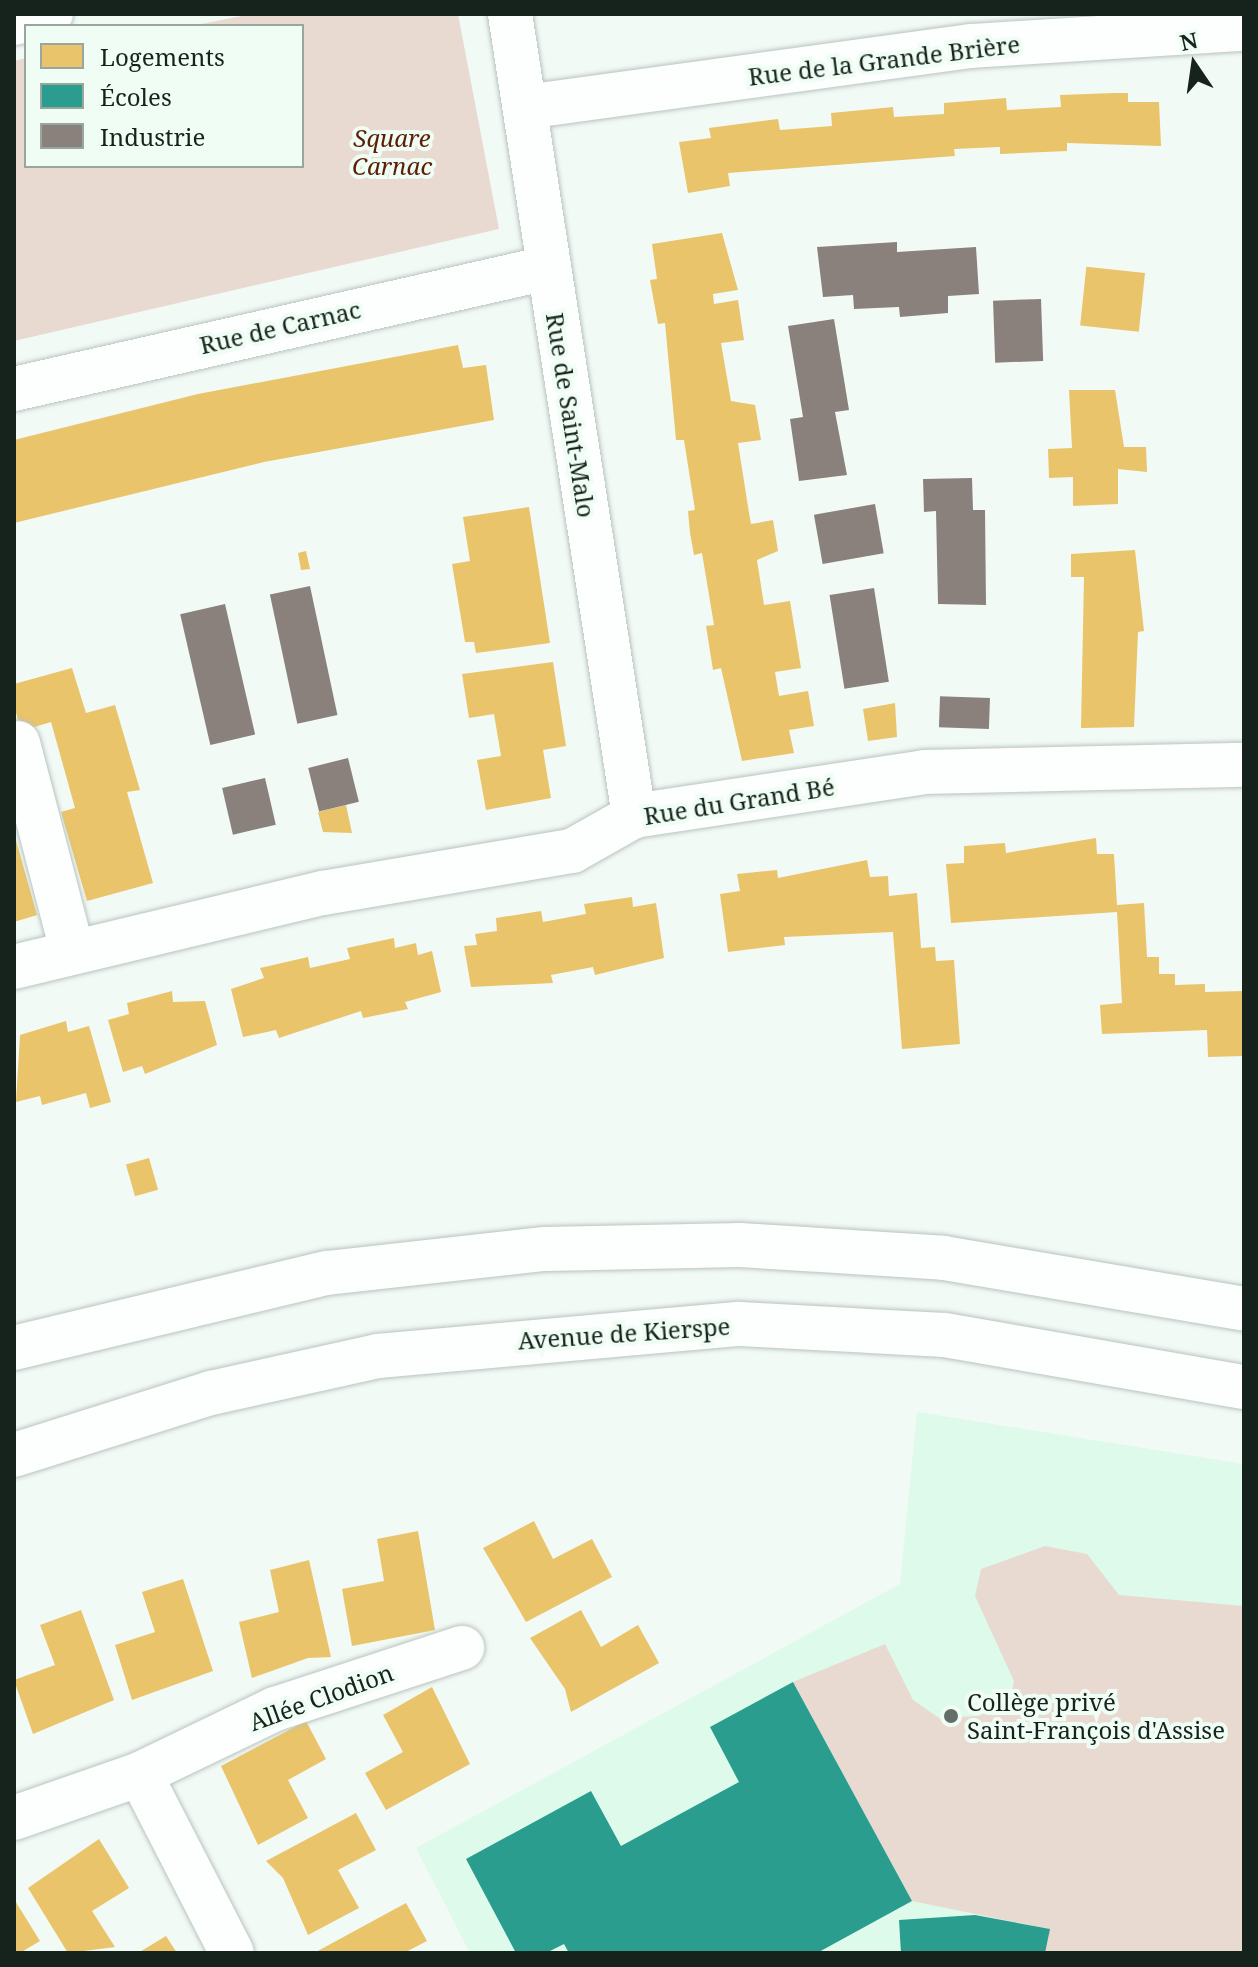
<!DOCTYPE html>
<meta charset="utf-8">
<style>
body{margin:0}
#map{position:relative;width:1258px;height:1967px;overflow:hidden;background:#f2faf6;font-family:"Noto Serif",serif}
div>[style]{position:absolute}
.built>*{inset:0;background:#ddfaeb}
.green>*{inset:0;background:#e9dad1}
.homes>*{inset:0;background:#e9c46a;transform-origin:0 0}
.schools>*{inset:0;background:#2a9d8f}
.industry>*{inset:0;background:#8a817c;transform-origin:0 0}
.roads{filter:drop-shadow(0 0 2px #b9c4be) drop-shadow(0 0 2px #b9c4be)}
.street>*{height:44px;margin:-22px;padding:0 22px;transform-origin:22px;border-radius:22px;background:#fdfefe}
.secondary>*{height:44px;margin:-22px;padding:0 22px;transform-origin:22px;border-radius:22px;background:#fdfefe}
.dots>*{width:22px;height:22px;translate:-50% -50%;box-sizing:border-box;border:4px solid #effdf5;border-radius:50%}
span{translate:-50% -50%;white-space:nowrap;text-align:center;line-height:1.15;-webkit-text-stroke:8px #effdf5;paint-order:stroke}
.street-label{font-size:24px;color:#16231c}
.park-label{font-size:24px;color:#5b1f05;font-style:italic}
.poi-label{font-size:24px;color:#16231c}
.left{translate:0 -50%;text-align:left}
.frame{position:absolute;inset:0;border:16px solid #16231c;pointer-events:none}
.legend{position:absolute;left:24px;top:24px;width:280px;height:144px;box-sizing:border-box;background:#effdf5;border:2px solid #98a69e;margin:0;padding:10px 14px;list-style:none;font-size:24px;color:#16231c}
.legend li{display:flex;align-items:center;gap:16px;height:40px}
.legend b{width:40px;border:2px solid #98a69e}
.north{position:absolute;left:1154px;top:24px;width:80px;height:80px;-webkit-text-stroke:6px #effdf5;paint-order:stroke;rotate:347deg;font-size:22px;font-weight:700;line-height:32px;text-align:center;color:#16231c}
.north::after{content:'';display:block;margin:auto;width:28px;height:36px;background:#16231c;clip-path:polygon(50% 0,100% 100%,50% 72%,0 100%)}
</style>
<div id="map">
<div class="built">
<i style="clip-path:polygon(917px 1412px,1244px 1464px,1244px 1953px,470px 1953px,416px 1848px,900px 1584px)"></i>
</div>
<div class="green">
<i style="clip-path:polygon(252px 14px,458px 14px,499px 229px,14px 341px,14px 61px,26px 58px,26px 166px,302px 166px,302px 26px,191px 26px)"></i>
<i style="clip-path:polygon(1045px 1546px,1087px 1554px,1119px 1595px,1244px 1606px,1244px 1953px,1045px 1953px,1049px 1929px,912px 1901px,793px 1682px,885px 1644px,913px 1700px,939px 1718px,978px 1716px,1010px 1703px,1014px 1681px,975px 1596px,981px 1569px)"></i>
</div>
<div class="homes">
<i style="clip-path:polygon(1114px 93px,1128px 93px,1128px 102px,1159px 102px,1161px 146px,1067px 143px,1067px 151px,1000px 154px,1000px 147px,954px 149px,955px 156px,728px 173px,730px 186px,688px 193px,679px 142px,711px 138px,709px 128px,778px 119px,780px 130px,832px 126px,831px 113px,893px 107px,894px 117px,944px 114px,944px 103px,1006px 98px,1007px 110px,1061px 107px,1060px 95px)"></i>
<i style="clip-path:polygon(722px 233px,738px 290px,713px 294px,714px 304px,738px 300px,744px 340px,721px 343px,731px 401px,755px 405px,761px 440px,738px 443px,749px 513px,751px 524px,773px 520px,778px 551px,757px 560px,764px 605px,790px 601px,801px 668px,775px 672px,779px 696px,808px 691px,814px 726px,789px 730px,794px 753px,742px 761px,721px 668px,713px 670px,706px 626px,714px 625px,702px 553px,694px 555px,690px 533px,688px 511px,695px 510px,684px 440px,676px 440px,665px 323px,658px 324px,650px 280px,657px 279px,652px 244px)"></i>
<i style="left:1145px;top:273px;width:59px;height:59px;rotate:96deg"></i>
<i style="clip-path:polygon(458px 345px,463px 368px,486px 365px,494px 420px,264px 462px,14px 523px,14px 440px,198px 394px)"></i>
<i style="clip-path:polygon(1069px 390px,1115px 390px,1124px 447px,1146px 447px,1147px 472px,1118px 469px,1118px 504px,1073px 506px,1073px 477px,1049px 478px,1048px 449px,1072px 448px)"></i>
<i style="clip-path:polygon(529px 507px,550px 643px,476px 653px,474px 642px,465px 642px,452px 564px,470px 561px,463px 517px)"></i>
<i style="clip-path:polygon(1135px 550px,1144px 631px,1138px 632px,1134px 727px,1081px 728px,1084px 577px,1071px 577px,1071px 554px)"></i>
<i style="clip-path:polygon(306px 551px,310px 569px,301px 570px,298px 553px)"></i>
<i style="clip-path:polygon(553px 662px,566px 746px,543px 750px,551px 798px,486px 810px,477px 760px,501px 756px,494px 714px,469px 718px,462px 674px)"></i>
<i style="clip-path:polygon(72px 668px,86px 713px,115px 705px,140px 790px,127px 792px,153px 883px,87px 901px,61px 812px,75px 808px,51px 722px,21px 731px,14px 705px,14px 684px)"></i>
<i style="clip-path:polygon(895px 703px,897px 737px,868px 741px,863px 709px)"></i>
<i style="clip-path:polygon(346px 805px,352px 833px,323px 832px,318px 812px)"></i>
<i style="clip-path:polygon(14px 833px,37px 915px,14px 922px)"></i>
<i style="clip-path:polygon(1096px 838px,1097px 854px,1114px 854px,1117px 905px,1144px 903px,1147px 957px,1159px 957px,1159px 974px,1175px 974px,1175px 985px,1205px 984px,1205px 992px,1244px 991px,1244px 1056px,1208px 1057px,1207px 1030px,1102px 1034px,1100px 1005px,1122px 1003px,1117px 912px,951px 923px,946px 864px,964px 863px,964px 846px,1005px 843px,1006px 853px)"></i>
<i style="clip-path:polygon(867px 860px,870px 877px,888px 876px,889px 896px,917px 893px,921px 948px,935px 947px,936px 961px,954px 960px,960px 1044px,902px 1049px,893px 932px,784px 937px,785px 945px,728px 952px,720px 894px,740px 891px,737px 874px,777px 870px,778px 878px)"></i>
<i style="clip-path:polygon(632px 897px,633px 907px,656px 903px,664px 958px,595px 975px,593px 967px,551px 975px,553px 983px,471px 987px,464px 946px,477px 945px,475px 934px,497px 931px,496px 918px,541px 911px,543px 922px,586px 914px,584px 904px)"></i>
<i style="clip-path:polygon(394px 938px,395px 948px,416px 943px,418px 955px,432px 951px,441px 992px,405px 1002px,408px 1009px,363px 1018px,361px 1011px,279px 1038px,276px 1030px,243px 1037px,231px 989px,264px 978px,260px 968px,308px 957px,310px 968px,350px 959px,347px 948px)"></i>
<i style="clip-path:polygon(172px 991px,173px 1002px,205px 1001px,217px 1045px,145px 1074px,142px 1066px,123px 1072px,108px 1020px,129px 1014px,127px 1003px)"></i>
<i style="clip-path:polygon(66px 1021px,68px 1032px,89px 1026px,111px 1102px,90px 1108px,86px 1093px,42px 1105px,40px 1096px,16px 1102px,20px 1035px)"></i>
<i style="left:149px;top:1158px;width:33px;height:24px;rotate:74deg"></i>
<i style="clip-path:polygon(534px 1521px,553px 1559px,592px 1539px,612px 1577px,526px 1622px,483px 1548px)"></i>
<i style="clip-path:polygon(418px 1531px,435px 1630px,352px 1646px,342px 1589px,384px 1581px,377px 1539px)"></i>
<i style="clip-path:polygon(309px 1560px,331px 1657px,308px 1658px,252px 1678px,239px 1622px,279px 1612px,270px 1570px)"></i>
<i style="clip-path:polygon(183px 1579px,213px 1671px,132px 1700px,115px 1645px,155px 1632px,142px 1592px)"></i>
<i style="clip-path:polygon(81px 1610px,114px 1700px,33px 1734px,14px 1680px,55px 1665px,40px 1625px)"></i>
<i style="clip-path:polygon(581px 1610px,601px 1647px,638px 1625px,659px 1663px,571px 1712px,565px 1689px,530px 1638px)"></i>
<i style="clip-path:polygon(432px 1687px,470px 1764px,386px 1810px,365px 1773px,403px 1752px,383px 1715px)"></i>
<i style="clip-path:polygon(306px 1721px,326px 1759px,288px 1780px,308px 1818px,258px 1845px,221px 1766px)"></i>
<i style="clip-path:polygon(356px 1813px,376px 1850px,338px 1870px,359px 1908px,308px 1935px,283px 1878px,266px 1861px)"></i>
<i style="clip-path:polygon(99px 1839px,129px 1888px,92px 1911px,115px 1947px,68px 1953px,28px 1888px)"></i>
<i style="clip-path:polygon(14px 1899px,40px 1941px,20px 1953px,14px 1953px)"></i>
<i style="clip-path:polygon(406px 1903px,427px 1941px,404px 1953px,314px 1953px)"></i>
<i style="clip-path:polygon(166px 1936px,177px 1953px,138px 1953px)"></i>
</div>
<div class="schools">
<i style="clip-path:polygon(793px 1682px,912px 1901px,817px 1953px,569px 1953px,564px 1944px,546px 1953px,516px 1953px,466px 1859px,591px 1791px,621px 1846px,739px 1782px,710px 1727px)"></i>
<i style="clip-path:polygon(975px 1915px,1050px 1929px,1045px 1953px,901px 1953px,899px 1920px)"></i>
</div>
<div class="industry">
<i style="clip-path:polygon(897px 242px,897px 252px,976px 247px,979px 294px,948px 296px,948px 313px,900px 317px,899px 307px,854px 309px,853px 295px,823px 297px,817px 247px)"></i>
<i style="left:1041px;top:299px;width:62px;height:48px;rotate:88deg"></i>
<i style="clip-path:polygon(834px 319px,849px 410px,835px 412px,847px 475px,799px 481px,790px 419px,803px 417px,788px 326px)"></i>
<i style="clip-path:polygon(972px 478px,973px 510px,985px 510px,986px 605px,938px 604px,936px 511px,924px 512px,923px 479px)"></i>
<i style="left:875px;top:504px;width:50px;height:62px;rotate:80deg"></i>
<i style="left:310px;top:586px;width:132px;height:41px;rotate:78deg"></i>
<i style="left:874px;top:588px;width:95px;height:45px;rotate:81deg"></i>
<i style="left:225px;top:604px;width:134px;height:46px;rotate:77deg"></i>
<i style="left:990px;top:698px;width:31px;height:50px;rotate:92deg"></i>
<i style="left:348px;top:758px;width:45px;height:41px;rotate:76deg"></i>
<i style="left:265px;top:778px;width:48px;height:44px;rotate:77deg"></i>
</div>
<div class="roads">
<div class="street">
<i style="left:510px;top:14px;width:812px;rotate:81.21deg"></i>
<i style="left:14px;top:23px;width:38px;rotate:-14deg"></i>
<i style="left:525px;top:107px;width:450px;rotate:-7.8deg"></i>
<i style="left:971px;top:46px;width:274px;rotate:-3.6deg"></i>
<i style="left:14px;top:389px;width:547px;rotate:-12.79deg"></i>
<i style="left:18px;top:743px;width:215px;rotate:75.4deg"></i>
<i style="left:14px;top:967px;width:318px;rotate:-13.5deg"></i>
<i style="left:323px;top:893px;width:253px;rotate:-9.6deg"></i>
<i style="left:572px;top:851px;width:71px;rotate:-29.4deg"></i>
<i style="left:634px;top:816px;width:293px;rotate:-8.6deg"></i>
<i style="left:924px;top:772px;width:320px;rotate:-1.3deg"></i>
<i style="left:140px;top:1774px;width:150px;rotate:-25.7deg"></i>
<i style="left:275px;top:1709px;width:197px;rotate:-18.1deg"></i>
<i style="left:14px;top:1818px;width:133px;rotate:-19.2deg"></i>
<i style="left:140px;top:1774px;width:201px;rotate:62.8deg"></i>
</div>
<div class="secondary">
<i style="left:14px;top:1348px;width:322px;rotate:-13.5deg"></i>
<i style="left:327px;top:1273px;width:219px;rotate:-6.3deg"></i>
<i style="left:545px;top:1249px;width:195px;rotate:-1.2deg"></i>
<i style="left:740px;top:1245px;width:204px;rotate:3.6deg"></i>
<i style="left:944px;top:1258px;width:304px;rotate:9.6deg"></i>
<i style="left:14px;top:1455px;width:207px;rotate:-17.5deg"></i>
<i style="left:211px;top:1393px;width:171px;rotate:-12.5deg"></i>
<i style="left:378px;top:1356px;width:363px;rotate:-5.1deg"></i>
<i style="left:740px;top:1324px;width:205px;rotate:3.1deg"></i>
<i style="left:945px;top:1335px;width:303px;rotate:9.9deg"></i>
</div>
</div>
<div class="dots">
<i style="left:951px;top:1716px;background:#636e68"></i>
</div>
<div class="street-label">
<span style="left:884px;top:60px;rotate:-7deg">Rue de la Grande Brière</span>
<span style="left:280px;top:327px;rotate:-13deg">Rue de Carnac</span>
<span style="left:571px;top:415px;rotate:81deg">Rue de Saint-Malo</span>
<span style="left:739px;top:801px;rotate:-9deg">Rue du Grand Bé</span>
<span style="left:624px;top:1333px;rotate:-4deg">Avenue de Kierspe</span>
<span style="left:321px;top:1697px;rotate:-20deg">Allée Clodion</span>
</div>
<div class="park-label">
<span style="left:392px;top:152px">Square<br>Carnac</span>
</div>
<div class="poi-label">
<span class="left" style="left:967px;top:1716px">Collège privé<br>Saint-François d'Assise</span>
</div>
<div class="frame"></div>
<ul class="legend">
<li><b style="height:22px;background:#e9c46a"></b>Logements</li>
<li><b style="height:22px;background:#2a9d8f"></b>Écoles</li>
<li><b style="height:22px;background:#8a817c"></b>Industrie</li>
</ul>
<div class="north">N</div>
</div>
